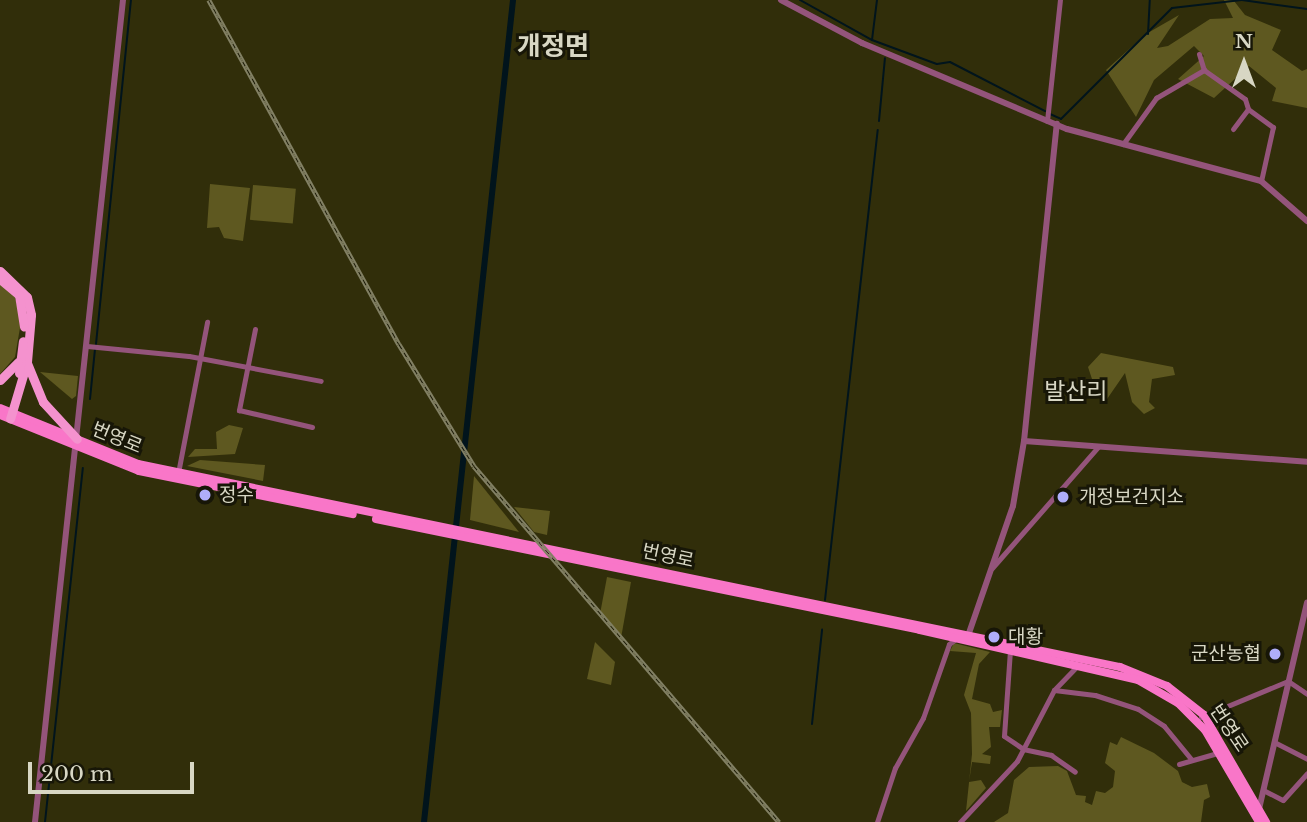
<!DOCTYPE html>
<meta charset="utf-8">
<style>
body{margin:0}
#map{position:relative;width:1307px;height:822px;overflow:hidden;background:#312e0a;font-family:"Libre Baskerville","Noto Sans KR",serif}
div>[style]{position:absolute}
.green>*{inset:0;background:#5e5820;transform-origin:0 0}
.stream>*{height:2px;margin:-1px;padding:0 1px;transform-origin:1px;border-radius:1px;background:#01141c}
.canal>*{height:6px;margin:-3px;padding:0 3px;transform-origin:3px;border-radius:3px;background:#01141c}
.minor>*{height:5px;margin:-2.5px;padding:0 2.5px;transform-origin:2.5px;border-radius:2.5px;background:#94547b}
.tertiary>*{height:6px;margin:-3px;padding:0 3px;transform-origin:3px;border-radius:3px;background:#94547b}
.primary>*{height:8px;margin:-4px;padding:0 4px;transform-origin:4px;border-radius:4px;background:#f976c8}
.trunk>*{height:9px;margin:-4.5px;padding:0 4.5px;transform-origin:4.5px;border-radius:4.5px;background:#f492ce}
.rail>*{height:4.5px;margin-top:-2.25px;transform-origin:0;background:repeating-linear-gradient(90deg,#171607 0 5px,#828064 0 10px);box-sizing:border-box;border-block:2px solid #828064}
.dots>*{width:19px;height:19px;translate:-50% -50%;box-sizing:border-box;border:4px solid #171607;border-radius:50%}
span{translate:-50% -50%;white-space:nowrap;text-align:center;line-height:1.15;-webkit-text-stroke:6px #171607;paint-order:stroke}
.street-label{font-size:19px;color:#d8d7c4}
.poi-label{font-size:19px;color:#d8d7c4}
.left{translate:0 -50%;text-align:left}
.right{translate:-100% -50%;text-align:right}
.quarter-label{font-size:23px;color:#d8d7c4}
.district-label{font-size:26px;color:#d8d7c4;font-weight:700}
.north{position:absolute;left:1209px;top:28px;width:70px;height:70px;-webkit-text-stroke:5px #171607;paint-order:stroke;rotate:0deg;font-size:19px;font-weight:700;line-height:28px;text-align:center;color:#d8d7c4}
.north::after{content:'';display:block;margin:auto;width:24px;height:32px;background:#d8d7c4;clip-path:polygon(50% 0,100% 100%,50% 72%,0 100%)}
.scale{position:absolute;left:28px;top:762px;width:166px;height:32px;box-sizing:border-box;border:4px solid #d8d7c4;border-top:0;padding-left:9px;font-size:21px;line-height:24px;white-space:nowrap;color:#d8d7c4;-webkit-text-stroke:5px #171607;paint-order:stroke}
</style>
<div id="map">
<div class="green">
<i style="clip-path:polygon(1224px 0,1234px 1px,1245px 15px,1281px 30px,1272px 50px,1302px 71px,1307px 69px,1307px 108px,1272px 101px,1276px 88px,1249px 66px,1214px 98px,1178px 79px,1204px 56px,1194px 46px,1154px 80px,1136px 117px,1106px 70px,1146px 34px,1179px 15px,1157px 48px,1168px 46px,1210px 19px,1233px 18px)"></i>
<i style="clip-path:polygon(210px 184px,250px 188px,243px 241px,224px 238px,219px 227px,207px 228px)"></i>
<i style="left:253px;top:185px;width:43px;height:35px;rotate:5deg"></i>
<i style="clip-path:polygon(0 282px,15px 297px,21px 322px,15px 357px,0 374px)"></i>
<i style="clip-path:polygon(1101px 353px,1173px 367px,1175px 375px,1152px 379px,1149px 402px,1155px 408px,1144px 414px,1132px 402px,1125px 373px,1105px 402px,1101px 392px,1088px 393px,1084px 385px,1092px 379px,1088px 367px)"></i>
<i style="clip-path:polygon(40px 372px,78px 376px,76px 396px,72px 399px)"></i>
<i style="clip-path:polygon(229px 425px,243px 428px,235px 454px,188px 457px,195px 449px,217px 449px,216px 432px)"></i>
<i style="clip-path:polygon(200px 460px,265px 465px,263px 481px,187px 466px)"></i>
<i style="clip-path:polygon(474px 476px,519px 532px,470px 520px)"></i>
<i style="clip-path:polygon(514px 507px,550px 511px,547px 535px,534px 532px)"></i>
<i style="clip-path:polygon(607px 577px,631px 582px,621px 638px,600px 614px)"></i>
<i style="clip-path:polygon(595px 642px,615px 662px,611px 685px,587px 679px)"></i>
<i style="clip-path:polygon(954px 643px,990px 652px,979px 664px,972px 699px,990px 704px,993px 712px,1002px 710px,1000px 727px,989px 727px,991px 747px,982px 754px,991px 756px,990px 764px,972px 762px,969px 782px,981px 780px,986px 788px,966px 811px,972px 754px,971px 713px,964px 695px,976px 653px,950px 651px)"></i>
<i style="clip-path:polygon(1121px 737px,1154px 753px,1178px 771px,1182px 782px,1192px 787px,1207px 784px,1210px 797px,1204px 800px,1201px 822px,994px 822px,1008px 813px,1014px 780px,1029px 767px,1058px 766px,1067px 771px,1076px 795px,1086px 796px,1085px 802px,1092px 805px,1096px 791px,1105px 793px,1113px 787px,1115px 771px,1105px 763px,1110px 742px,1117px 745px)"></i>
</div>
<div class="stream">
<i style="left:800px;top:0;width:82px;rotate:29.1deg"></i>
<i style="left:872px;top:40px;width:69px;rotate:20.3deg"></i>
<i style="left:937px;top:64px;width:13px;rotate:-9deg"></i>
<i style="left:950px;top:62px;width:107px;rotate:27.3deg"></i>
<i style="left:1148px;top:34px;width:34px;rotate:-87deg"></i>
<i style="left:872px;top:40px;width:40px;rotate:-82.9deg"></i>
<i style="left:1050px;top:114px;width:12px;rotate:24deg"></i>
<i style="left:1061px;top:119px;width:157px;rotate:-45deg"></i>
<i style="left:1172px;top:8px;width:70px;rotate:-6.5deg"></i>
<i style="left:1242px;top:0;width:66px;rotate:7.9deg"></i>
<i style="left:879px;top:121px;width:63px;rotate:-84.6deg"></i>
<i style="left:96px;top:344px;width:346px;rotate:-84.2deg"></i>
<i style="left:90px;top:399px;width:50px;rotate:-84.3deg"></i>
<i style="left:825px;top:600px;width:473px;rotate:-83.6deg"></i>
<i style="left:812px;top:724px;width:95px;rotate:-83.9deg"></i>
<i style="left:45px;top:822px;width:356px;rotate:-83.9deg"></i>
</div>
<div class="canal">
<i style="left:424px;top:822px;width:827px;rotate:-83.82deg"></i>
</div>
<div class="minor">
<i style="left:1199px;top:54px;width:17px;rotate:73deg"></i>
<i style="left:1204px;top:70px;width:50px;rotate:35.3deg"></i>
<i style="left:1245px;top:99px;width:10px;rotate:73deg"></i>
<i style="left:1047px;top:121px;width:122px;rotate:-83.9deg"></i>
<i style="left:1233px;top:129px;width:25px;rotate:-53deg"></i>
<i style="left:1248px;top:109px;width:31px;rotate:36deg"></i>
<i style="left:1273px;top:127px;width:55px;rotate:102.5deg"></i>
<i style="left:1123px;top:144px;width:57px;rotate:-54.3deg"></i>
<i style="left:1156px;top:98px;width:56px;rotate:-30.3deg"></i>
<i style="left:255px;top:329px;width:83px;rotate:101.2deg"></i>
<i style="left:239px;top:410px;width:75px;rotate:13.1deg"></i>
<i style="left:87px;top:346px;width:102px;rotate:5.6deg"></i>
<i style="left:189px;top:356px;width:134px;rotate:10.7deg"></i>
<i style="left:178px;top:473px;width:154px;rotate:-79.1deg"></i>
<i style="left:992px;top:568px;width:161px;rotate:-48.8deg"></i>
<i style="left:1010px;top:650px;width:86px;rotate:94deg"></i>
<i style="left:1004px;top:736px;width:23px;rotate:34deg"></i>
<i style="left:1023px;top:749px;width:29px;rotate:12deg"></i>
<i style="left:1051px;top:755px;width:29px;rotate:35deg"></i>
<i style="left:1054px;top:690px;width:41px;rotate:7deg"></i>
<i style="left:1095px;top:695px;width:45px;rotate:18deg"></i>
<i style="left:1138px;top:709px;width:31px;rotate:33deg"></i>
<i style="left:1164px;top:726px;width:43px;rotate:50.7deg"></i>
<i style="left:1201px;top:717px;width:94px;rotate:-22.5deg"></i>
<i style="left:1288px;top:681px;width:23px;rotate:34deg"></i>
<i style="left:1274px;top:742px;width:37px;rotate:27deg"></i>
<i style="left:1179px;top:764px;width:40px;rotate:-16deg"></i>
<i style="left:1263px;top:790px;width:22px;rotate:27deg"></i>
<i style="left:1283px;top:800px;width:36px;rotate:-48deg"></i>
<i style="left:877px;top:822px;width:57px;rotate:-71.6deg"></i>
<i style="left:895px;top:768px;width:57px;rotate:-60.8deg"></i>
<i style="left:923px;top:718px;width:78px;rotate:-70.6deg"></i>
<i style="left:949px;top:644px;width:10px;rotate:-37deg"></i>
<i style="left:960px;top:822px;width:83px;rotate:-46.9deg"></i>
<i style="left:1017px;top:761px;width:80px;rotate:-62.5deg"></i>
<i style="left:1054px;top:690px;width:33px;rotate:-46deg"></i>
</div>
<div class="tertiary">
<i style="left:781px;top:0;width:92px;rotate:28deg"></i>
<i style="left:862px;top:43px;width:222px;rotate:22.8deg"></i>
<i style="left:1067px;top:129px;width:201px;rotate:15deg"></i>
<i style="left:1261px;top:181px;width:61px;rotate:41deg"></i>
<i style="left:1024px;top:441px;width:284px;rotate:4.2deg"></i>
<i style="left:969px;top:633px;width:134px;rotate:-70.9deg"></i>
<i style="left:1013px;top:506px;width:66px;rotate:-80.4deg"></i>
<i style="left:1024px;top:441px;width:319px;rotate:-84.1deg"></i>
<i style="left:1259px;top:809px;width:212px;rotate:-76.9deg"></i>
<i style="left:35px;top:822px;width:827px;rotate:-83.89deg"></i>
</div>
<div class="primary">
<i style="left:0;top:408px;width:149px;rotate:22.1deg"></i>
<i style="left:138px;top:464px;width:1003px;rotate:11.68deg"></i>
<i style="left:1120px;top:667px;width:51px;rotate:22deg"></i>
<i style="left:1167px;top:686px;width:47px;rotate:38.1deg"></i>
<i style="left:1204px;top:715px;width:124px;rotate:59.9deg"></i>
<i style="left:0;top:415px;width:150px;rotate:21.9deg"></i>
<i style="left:139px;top:471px;width:218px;rotate:11.4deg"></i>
<i style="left:376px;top:519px;width:555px;rotate:11.53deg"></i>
<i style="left:920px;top:630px;width:224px;rotate:12.9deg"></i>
<i style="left:1138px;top:680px;width:46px;rotate:29.9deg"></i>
<i style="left:1178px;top:703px;width:38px;rotate:45deg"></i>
<i style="left:1205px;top:730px;width:107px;rotate:59.6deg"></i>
</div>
<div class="trunk">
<i style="left:0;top:271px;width:37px;rotate:44deg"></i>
<i style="left:27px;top:297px;width:18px;rotate:77deg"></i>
<i style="left:31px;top:315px;width:47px;rotate:94.9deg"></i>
<i style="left:27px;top:362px;width:59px;rotate:106.6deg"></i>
<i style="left:0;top:279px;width:25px;rotate:40deg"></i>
<i style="left:19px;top:295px;width:32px;rotate:81deg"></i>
<i style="left:27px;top:363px;width:42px;rotate:67.7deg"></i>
<i style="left:43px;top:402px;width:50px;rotate:47.4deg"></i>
<i style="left:19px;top:373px;width:32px;rotate:-83deg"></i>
<i style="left:0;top:380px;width:25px;rotate:-45deg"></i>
</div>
<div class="rail">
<i style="left:209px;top:0;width:393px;rotate:61.1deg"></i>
<i style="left:399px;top:344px;width:143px;rotate:58.4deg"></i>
<i style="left:474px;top:466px;width:469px;rotate:49.4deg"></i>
</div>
<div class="dots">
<i style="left:205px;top:495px;background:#afaefa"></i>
<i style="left:1063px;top:497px;background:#afaefa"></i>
<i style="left:994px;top:637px;background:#afaefa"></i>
<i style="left:1275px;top:654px;background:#afaefa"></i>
</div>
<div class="street-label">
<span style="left:117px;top:438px;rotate:22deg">번영로</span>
<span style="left:668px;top:556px;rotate:12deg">번영로</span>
<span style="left:1229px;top:728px;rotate:56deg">번영로</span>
</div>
<div class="poi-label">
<span class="left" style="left:219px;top:495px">정수</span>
<span class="left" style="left:1079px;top:497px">개정보건지소</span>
<span class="left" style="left:1008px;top:637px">대황</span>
<span class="right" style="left:1261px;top:654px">군산농협</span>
</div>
<div class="quarter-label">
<span style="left:1076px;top:391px">발산리</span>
</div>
<div class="district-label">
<span style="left:553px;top:47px">개정면</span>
</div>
<div class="north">N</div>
<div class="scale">200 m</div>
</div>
